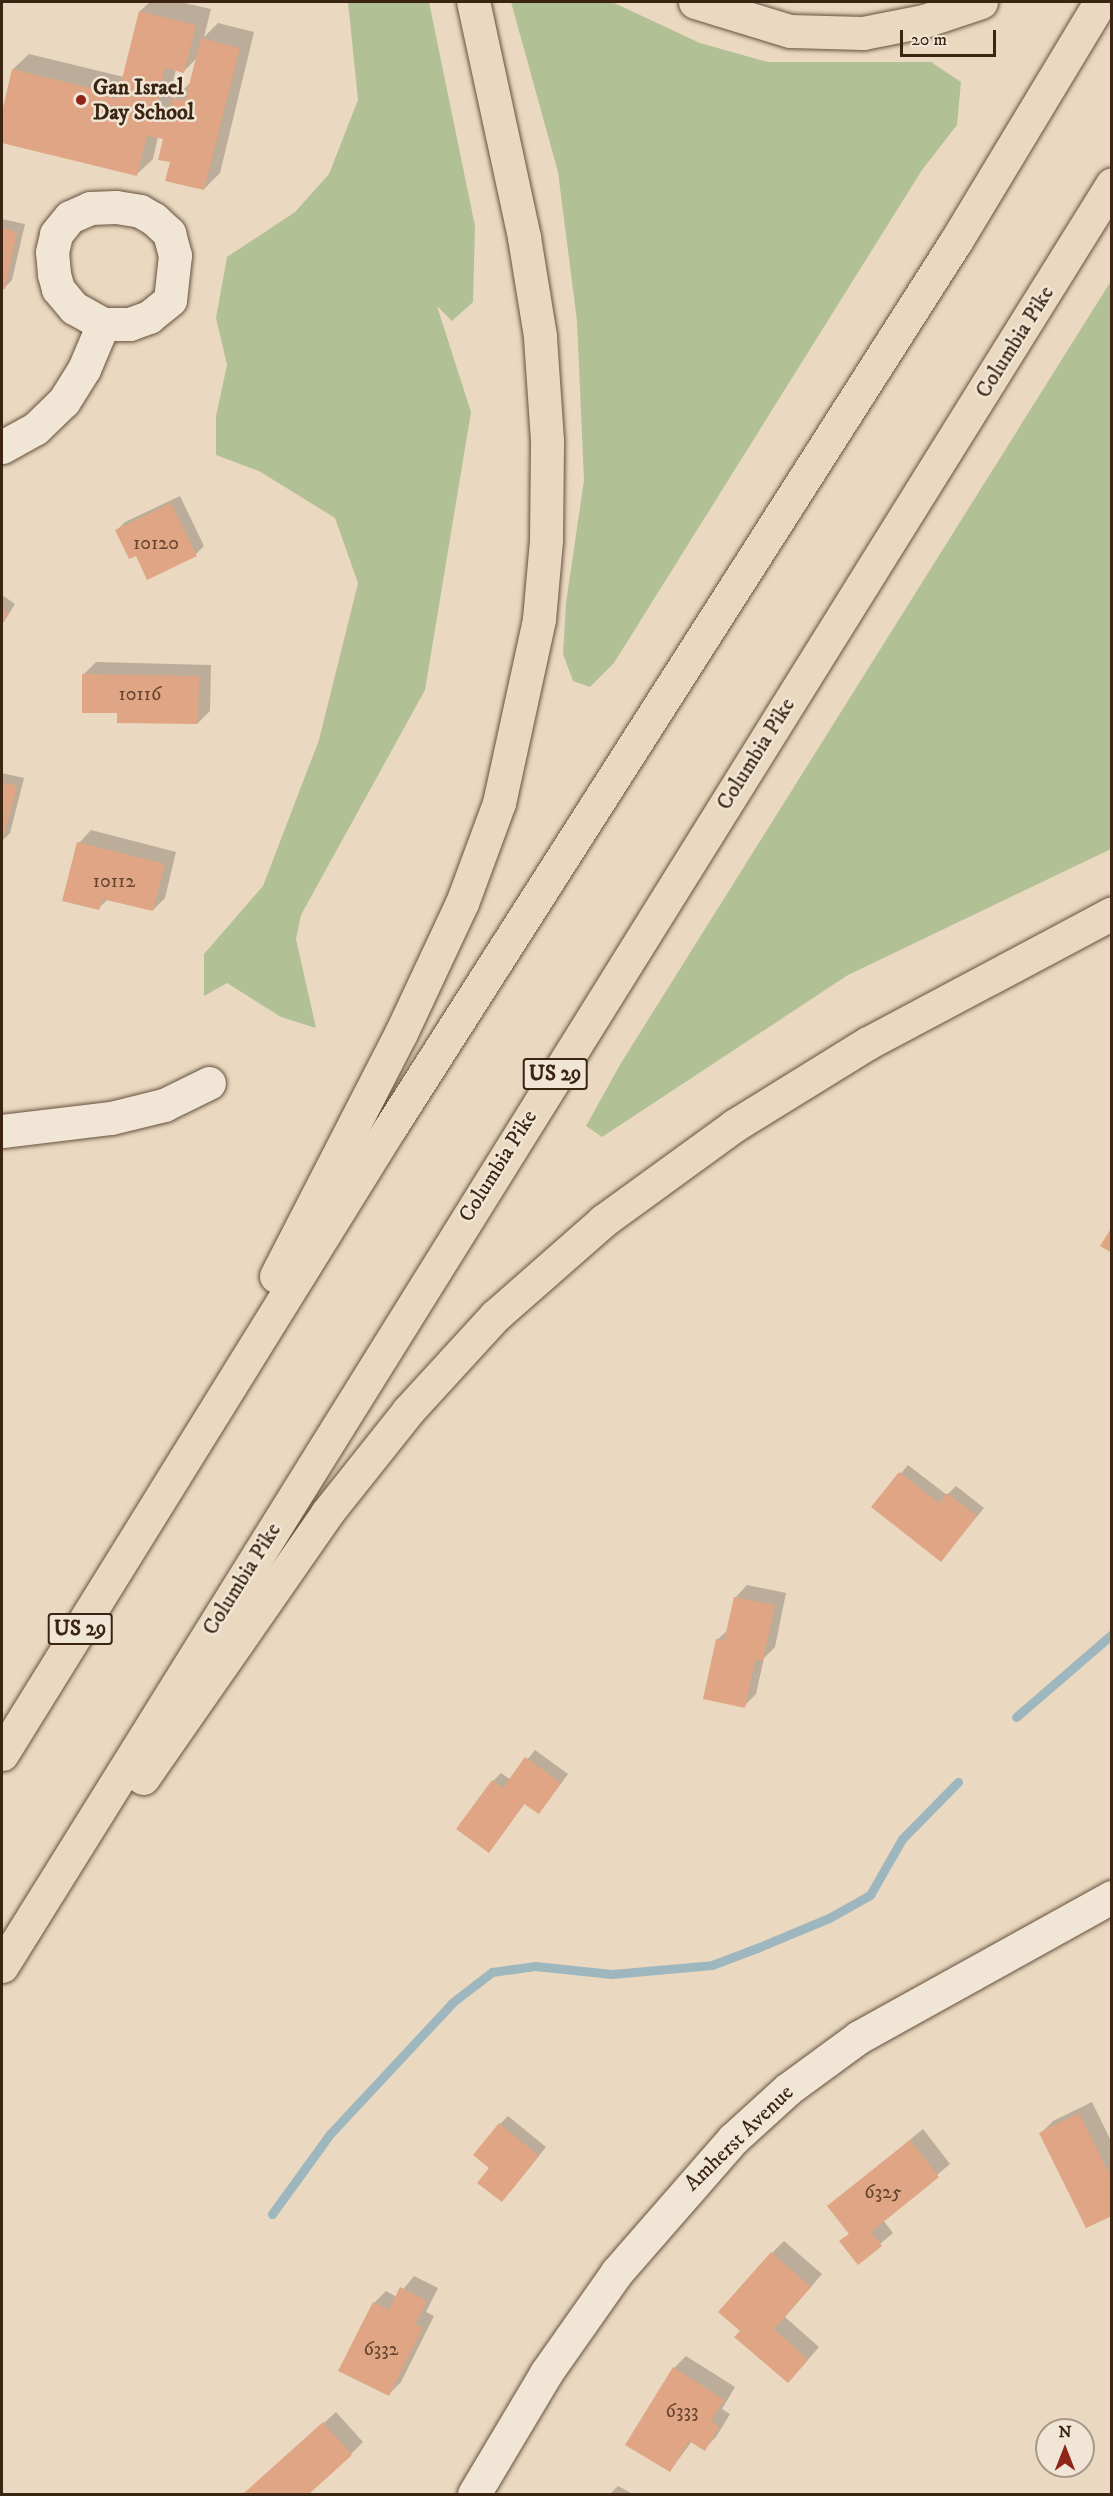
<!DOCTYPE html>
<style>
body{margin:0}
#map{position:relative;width:1113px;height:2496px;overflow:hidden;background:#ead9c0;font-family:"IM FELL DW Pica",serif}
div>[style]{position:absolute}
.green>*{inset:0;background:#b2c096}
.shadow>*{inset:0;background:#0003}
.stream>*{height:9px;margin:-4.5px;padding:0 4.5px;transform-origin:4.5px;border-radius:4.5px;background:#9eb7be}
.building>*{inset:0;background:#dfa584}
.roads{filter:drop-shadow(0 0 2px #67513e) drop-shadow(0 0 2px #67513e)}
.minor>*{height:33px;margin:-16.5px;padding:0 16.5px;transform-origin:16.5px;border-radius:16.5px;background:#f1e6d6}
.highway>*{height:33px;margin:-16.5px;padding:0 16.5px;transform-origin:16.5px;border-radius:16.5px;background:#ead9c0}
.dots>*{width:16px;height:16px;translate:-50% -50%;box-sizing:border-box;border:3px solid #f1e6d6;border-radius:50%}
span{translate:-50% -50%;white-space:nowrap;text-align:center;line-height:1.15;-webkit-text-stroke:5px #f1e6d6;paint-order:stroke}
.number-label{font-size:20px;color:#64442e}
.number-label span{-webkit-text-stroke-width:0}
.shield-label span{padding:2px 4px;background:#f1e6d6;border:2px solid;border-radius:4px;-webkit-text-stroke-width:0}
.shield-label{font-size:21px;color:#3b2412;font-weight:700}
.poi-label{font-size:22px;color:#3b2412;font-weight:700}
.left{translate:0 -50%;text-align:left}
.street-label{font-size:22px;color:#3b2412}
.frame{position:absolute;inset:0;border:3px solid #3b2412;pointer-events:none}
.north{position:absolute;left:1035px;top:2418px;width:60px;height:60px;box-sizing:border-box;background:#f1e6d6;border:2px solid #a89888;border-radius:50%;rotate:0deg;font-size:16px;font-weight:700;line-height:24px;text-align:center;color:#3b2412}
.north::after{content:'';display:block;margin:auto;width:21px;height:27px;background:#8f2418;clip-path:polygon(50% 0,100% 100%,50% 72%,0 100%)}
.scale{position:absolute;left:900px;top:30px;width:96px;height:27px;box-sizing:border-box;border:3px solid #3b2412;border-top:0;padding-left:8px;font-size:18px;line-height:21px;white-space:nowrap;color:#3b2412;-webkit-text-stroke:4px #f1e6d6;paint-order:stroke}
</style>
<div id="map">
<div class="green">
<i style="clip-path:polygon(348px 2px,429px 2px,475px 226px,473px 302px,452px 321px,437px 306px,471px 412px,425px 690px,301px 915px,296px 939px,316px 1028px,281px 1017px,227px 983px,204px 996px,204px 954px,263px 886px,319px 740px,358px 583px,335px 518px,259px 471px,216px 455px,216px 416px,227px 365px,216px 318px,227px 257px,295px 212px,329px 174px,358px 100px)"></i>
<i style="clip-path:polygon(511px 2px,612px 2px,700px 43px,768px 62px,931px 62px,961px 82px,957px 125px,922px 170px,614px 663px,590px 687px,573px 681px,563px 654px,566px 603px,584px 480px,577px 321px,558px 172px)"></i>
<i style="clip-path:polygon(1111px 281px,1111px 849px,848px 975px,602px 1137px,586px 1126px,621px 1063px)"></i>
</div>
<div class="shadow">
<i style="clip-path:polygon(evenodd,150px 2px,180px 2px,211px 9px,204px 37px,218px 23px,254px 32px,220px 173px,204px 189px,172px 161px,165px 138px,158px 137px,153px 159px,137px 174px,2px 141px,2px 119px,13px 69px,29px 54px,124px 77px,140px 11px,150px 2px,198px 57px,190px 83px,175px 98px,170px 96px,176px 69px,184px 71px,198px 57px)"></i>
<i style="clip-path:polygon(2px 219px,25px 224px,12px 280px,4px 288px)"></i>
<i style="clip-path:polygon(180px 496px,204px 546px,196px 554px,136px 554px,117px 530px,125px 522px)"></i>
<i style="clip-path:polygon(2px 595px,15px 604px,2px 625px)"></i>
<i style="clip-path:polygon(96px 662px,211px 665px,210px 711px,198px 723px,119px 712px,84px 674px)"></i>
<i style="clip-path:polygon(2px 773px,24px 778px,10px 833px,2px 841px)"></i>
<i style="clip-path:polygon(91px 830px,176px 852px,165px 898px,153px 910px,108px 899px,98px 909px,79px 843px)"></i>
<i style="clip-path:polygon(908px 1465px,947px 1495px,956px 1486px,984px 1508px,941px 1560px,873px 1507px)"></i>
<i style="clip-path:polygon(747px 1585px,786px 1593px,775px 1647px,764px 1658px,756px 1694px,744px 1706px,717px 1640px,729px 1629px,735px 1598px)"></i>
<i style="clip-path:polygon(535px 1750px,568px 1774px,546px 1804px,538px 1812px,525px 1803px,496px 1843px,458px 1829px,493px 1781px,501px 1773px,511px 1780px)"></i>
<i style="clip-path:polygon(1092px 2102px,1112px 2143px,1112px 2214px,1041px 2133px,1053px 2121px)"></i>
<i style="clip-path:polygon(508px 2116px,546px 2147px,510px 2192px,492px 2168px,500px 2124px)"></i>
<i style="clip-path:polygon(923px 2129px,950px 2164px,883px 2220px,893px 2233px,859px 2262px,841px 2241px,850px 2233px,829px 2206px)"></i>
<i style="clip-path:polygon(784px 2241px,822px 2274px,785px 2317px,819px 2347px,800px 2369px,742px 2331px,772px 2253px)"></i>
<i style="clip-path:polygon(414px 2276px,438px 2288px,426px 2312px,434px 2316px,401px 2382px,389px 2394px,374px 2303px,386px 2291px,397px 2297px)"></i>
<i style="clip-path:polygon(686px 2356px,735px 2387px,722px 2409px,730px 2414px,716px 2437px,704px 2449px,692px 2441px,670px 2471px,674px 2368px)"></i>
<i style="clip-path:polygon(336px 2412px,363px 2442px,351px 2454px,306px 2494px,245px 2494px)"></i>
<i style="clip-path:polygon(618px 2486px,633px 2494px,610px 2494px)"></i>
</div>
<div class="stream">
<i style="left:1016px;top:1717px;width:127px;rotate:-40.8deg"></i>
<i style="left:272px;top:2214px;width:99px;rotate:-54.1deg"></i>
<i style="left:330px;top:2134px;width:180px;rotate:-47deg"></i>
<i style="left:453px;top:2002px;width:49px;rotate:-37.6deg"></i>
<i style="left:492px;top:1972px;width:43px;rotate:-7.9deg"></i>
<i style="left:535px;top:1966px;width:77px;rotate:5.9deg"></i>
<i style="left:612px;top:1974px;width:100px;rotate:-5.1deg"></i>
<i style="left:712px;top:1965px;width:48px;rotate:-20.7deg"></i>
<i style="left:757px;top:1948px;width:78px;rotate:-22.6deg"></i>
<i style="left:829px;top:1918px;width:47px;rotate:-29.3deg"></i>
<i style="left:870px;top:1895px;width:64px;rotate:-60.3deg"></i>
<i style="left:902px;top:1839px;width:80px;rotate:-45.5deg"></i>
</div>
<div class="building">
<i style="clip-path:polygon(139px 11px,196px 25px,184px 73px,165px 68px,155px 112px,168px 115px,173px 98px,185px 101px,201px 38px,240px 48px,204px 190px,165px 181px,170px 162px,158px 160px,163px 139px,147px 136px,137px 176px,2px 143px,2px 112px,12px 69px,107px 92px,106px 96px,117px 99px)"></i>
<i style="clip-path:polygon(2px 228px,17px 232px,5px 289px,2px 289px)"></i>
<i style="clip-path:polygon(171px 503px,197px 556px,147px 580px,136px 556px,129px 559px,115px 530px)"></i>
<i style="clip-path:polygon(2px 608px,8px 613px,2px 623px)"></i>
<i style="clip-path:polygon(82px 674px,199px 676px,198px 724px,117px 723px,117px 713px,82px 713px)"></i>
<i style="clip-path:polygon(2px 782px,17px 786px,2px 843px)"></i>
<i style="clip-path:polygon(77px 842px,165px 864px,153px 911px,102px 899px,99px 910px,62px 901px)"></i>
<i style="clip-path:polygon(1112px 1227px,1112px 1253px,1100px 1246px)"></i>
<i style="clip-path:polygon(899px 1472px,939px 1503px,947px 1493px,977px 1516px,941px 1562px,871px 1507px)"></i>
<i style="clip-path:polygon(734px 1597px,775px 1605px,763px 1661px,755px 1660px,745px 1708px,703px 1699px,716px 1639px,724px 1641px)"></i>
<i style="clip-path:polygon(525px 1757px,561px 1783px,539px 1814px,524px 1804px,489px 1853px,456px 1829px,492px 1780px,503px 1788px)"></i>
<i style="clip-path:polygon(1079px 2113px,1112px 2179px,1112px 2216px,1086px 2228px,1039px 2133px)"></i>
<i style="clip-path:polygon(499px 2123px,539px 2156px,502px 2202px,477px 2183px,489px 2168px,473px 2155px)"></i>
<i style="clip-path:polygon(910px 2140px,939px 2177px,871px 2232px,882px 2246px,858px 2265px,839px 2241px,849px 2234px,827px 2206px)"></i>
<i style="clip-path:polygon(771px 2252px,811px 2287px,774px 2329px,808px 2360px,788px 2383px,734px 2337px,740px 2331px,718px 2312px)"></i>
<i style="clip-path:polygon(400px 2287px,427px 2301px,415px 2324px,423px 2328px,389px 2396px,338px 2371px,373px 2302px,389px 2310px)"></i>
<i style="clip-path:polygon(673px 2367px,724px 2400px,711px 2421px,719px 2427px,705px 2451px,689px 2441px,670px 2472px,625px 2445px)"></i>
<i style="clip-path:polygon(323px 2422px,352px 2455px,309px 2494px,243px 2494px)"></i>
</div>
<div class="roads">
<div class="minor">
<i style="left:116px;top:207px;width:24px;rotate:9deg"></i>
<i style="left:140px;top:211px;width:16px;rotate:30deg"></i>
<i style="left:154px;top:219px;width:21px;rotate:43deg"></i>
<i style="left:169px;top:233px;width:23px;rotate:75deg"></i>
<i style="left:175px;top:255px;width:45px;rotate:96.3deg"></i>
<i style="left:170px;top:300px;width:27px;rotate:141deg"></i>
<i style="left:149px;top:317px;width:20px;rotate:160deg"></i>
<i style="left:130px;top:324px;width:27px;rotate:180deg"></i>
<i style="left:103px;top:324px;width:33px;rotate:-151deg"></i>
<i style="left:74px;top:308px;width:25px;rotate:-130deg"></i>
<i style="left:58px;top:289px;width:16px;rotate:-105deg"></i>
<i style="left:54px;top:274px;width:22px;rotate:-95deg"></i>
<i style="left:52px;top:252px;width:18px;rotate:-77deg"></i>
<i style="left:56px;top:234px;width:22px;rotate:-51deg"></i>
<i style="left:70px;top:217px;width:22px;rotate:-24deg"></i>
<i style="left:90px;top:208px;width:26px;rotate:-2deg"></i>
<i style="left:2px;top:447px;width:38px;rotate:-29deg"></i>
<i style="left:35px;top:429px;width:40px;rotate:-44deg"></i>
<i style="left:64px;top:401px;width:38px;rotate:-58deg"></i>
<i style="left:84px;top:369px;width:49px;rotate:-67.1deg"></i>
<i style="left:2px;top:1131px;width:110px;rotate:-6.8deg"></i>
<i style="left:111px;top:1118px;width:55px;rotate:-13.8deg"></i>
<i style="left:164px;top:1105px;width:50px;rotate:-26.1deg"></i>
<i style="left:474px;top:2494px;width:141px;rotate:-59.2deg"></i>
<i style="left:546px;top:2373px;width:123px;rotate:-54.9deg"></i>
<i style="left:617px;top:2272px;width:176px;rotate:-48.9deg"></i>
<i style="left:733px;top:2139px;width:74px;rotate:-42.3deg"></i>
<i style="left:788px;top:2089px;width:88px;rotate:-36.2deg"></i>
<i style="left:859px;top:2037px;width:289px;rotate:-29deg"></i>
</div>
<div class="highway">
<i style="left:695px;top:2px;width:99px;rotate:17deg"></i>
<i style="left:790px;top:31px;width:73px;rotate:1.6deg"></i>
<i style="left:863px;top:33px;width:62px;rotate:-11.1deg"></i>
<i style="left:924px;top:21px;width:60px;rotate:-18.4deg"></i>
<i style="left:276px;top:1276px;width:273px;rotate:-62.8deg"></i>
<i style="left:401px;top:1033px;width:144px;rotate:-64.9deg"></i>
<i style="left:462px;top:903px;width:107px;rotate:-69.7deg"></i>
<i style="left:499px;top:803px;width:188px;rotate:-77.7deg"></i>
<i style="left:539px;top:619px;width:79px;rotate:-84.9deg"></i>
<i style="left:546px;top:540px;width:100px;rotate:-89.4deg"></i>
<i style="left:547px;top:440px;width:104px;rotate:-93.9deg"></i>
<i style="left:540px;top:336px;width:100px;rotate:-99.2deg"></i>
<i style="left:524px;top:237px;width:240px;rotate:-102.2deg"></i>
<i style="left:2px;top:1754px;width:736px;rotate:-58.21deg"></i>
<i style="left:390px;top:1128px;width:1052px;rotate:-57.46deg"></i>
<i style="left:956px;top:241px;width:279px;rotate:-58.9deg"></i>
<i style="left:143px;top:1778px;width:323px;rotate:-55.2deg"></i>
<i style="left:327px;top:1513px;width:130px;rotate:-51.5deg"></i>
<i style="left:408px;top:1411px;width:129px;rotate:-47.5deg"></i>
<i style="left:495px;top:1316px;width:144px;rotate:-41.3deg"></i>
<i style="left:603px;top:1221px;width:163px;rotate:-36deg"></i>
<i style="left:735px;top:1125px;width:156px;rotate:-31.7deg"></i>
<i style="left:868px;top:1043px;width:276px;rotate:-28deg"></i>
<i style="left:2px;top:1966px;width:2099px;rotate:-58.08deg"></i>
</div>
</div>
<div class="dots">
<i style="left:81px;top:100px;background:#8f2418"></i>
</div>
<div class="number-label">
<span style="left:156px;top:543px">10120</span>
<span style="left:140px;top:694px">10116</span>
<span style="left:114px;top:881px">10112</span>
<span style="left:883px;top:2192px">6325</span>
<span style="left:381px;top:2349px">6332</span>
<span style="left:682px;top:2411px">6333</span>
</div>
<div class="shield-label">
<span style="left:555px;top:1074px">US 29</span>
<span style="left:80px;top:1629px">US 29</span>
</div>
<div class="poi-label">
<span class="left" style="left:93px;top:100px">Gan Israel<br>Day School</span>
</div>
<div class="street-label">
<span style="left:1015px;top:342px;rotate:-58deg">Columbia Pike</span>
<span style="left:756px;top:754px;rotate:-58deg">Columbia Pike</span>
<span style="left:498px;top:1166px;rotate:-58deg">Columbia Pike</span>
<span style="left:242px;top:1579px;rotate:-58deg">Columbia Pike</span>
<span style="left:739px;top:2138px;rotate:-44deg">Amherst Avenue</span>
</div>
<div class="frame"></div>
<div class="north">N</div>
<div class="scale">20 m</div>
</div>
